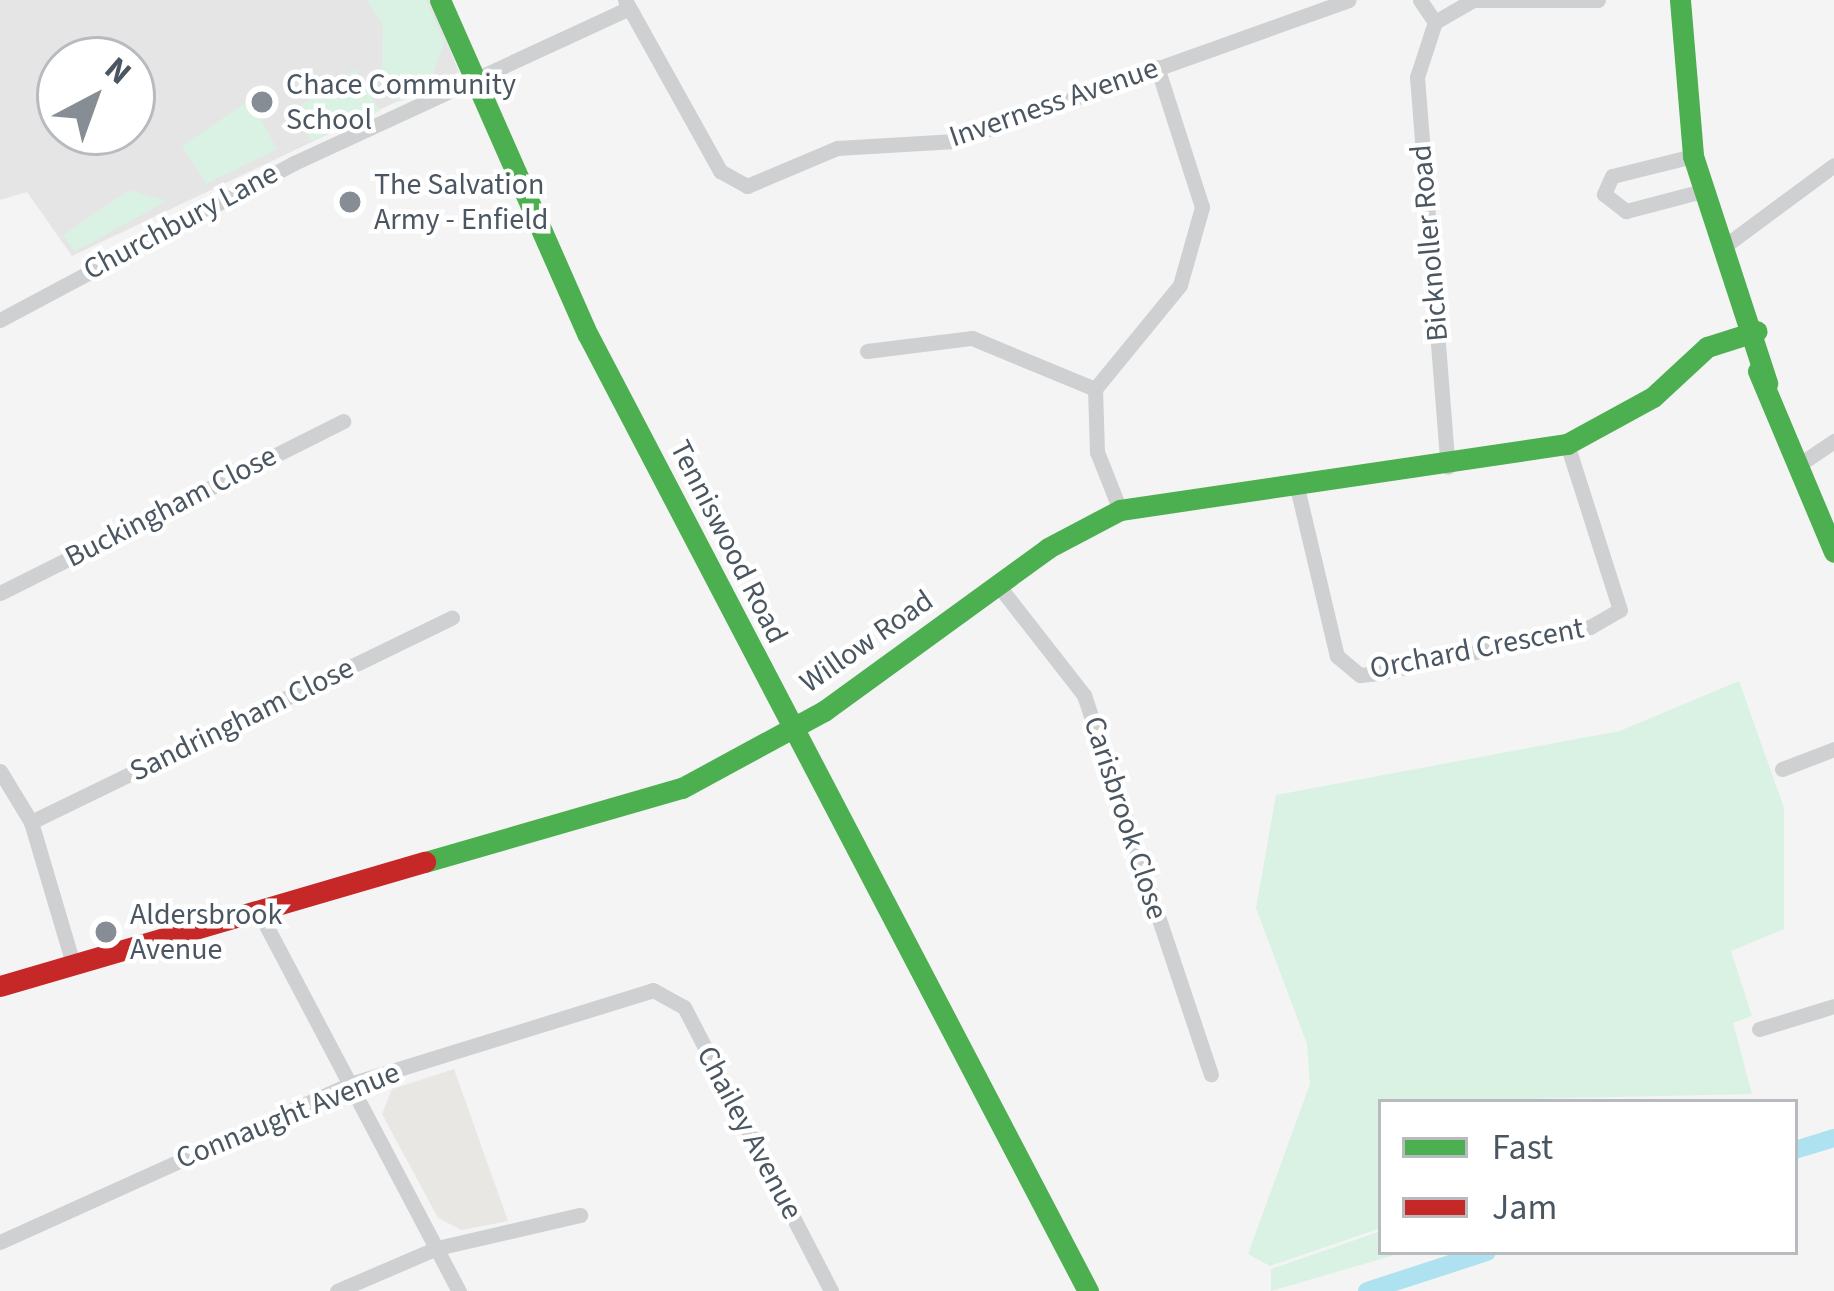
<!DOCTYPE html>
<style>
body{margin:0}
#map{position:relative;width:1834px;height:1291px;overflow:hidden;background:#f4f4f4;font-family:"Source Sans 3",sans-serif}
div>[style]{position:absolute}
.commercial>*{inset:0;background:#e8e7e3}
.education>*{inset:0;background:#e6e5e6}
.green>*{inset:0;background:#d9f2e3}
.canal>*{height:18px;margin:-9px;padding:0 9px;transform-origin:9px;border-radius:9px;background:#aee2f0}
.street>*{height:15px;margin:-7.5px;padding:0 7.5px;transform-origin:7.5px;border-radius:7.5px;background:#ced0d2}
.fast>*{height:21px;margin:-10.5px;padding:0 10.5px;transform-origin:10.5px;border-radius:10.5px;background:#4caf50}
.jam>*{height:21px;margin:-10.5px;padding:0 10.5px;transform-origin:10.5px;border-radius:10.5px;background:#c62828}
.dots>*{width:33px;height:33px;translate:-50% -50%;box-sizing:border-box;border:6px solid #fff;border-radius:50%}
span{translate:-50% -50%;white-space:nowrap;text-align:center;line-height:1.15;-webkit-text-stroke:9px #fff;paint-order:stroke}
.poi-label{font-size:30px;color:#4a5661}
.left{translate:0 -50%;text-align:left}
.street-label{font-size:30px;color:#4a5661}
.legend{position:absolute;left:1378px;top:1099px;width:420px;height:156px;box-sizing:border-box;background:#fff;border:3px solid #b7bbc0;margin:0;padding:15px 21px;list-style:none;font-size:36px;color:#4a5661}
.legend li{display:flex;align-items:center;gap:24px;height:60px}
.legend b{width:60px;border:3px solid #b7bbc0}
.north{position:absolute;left:36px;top:36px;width:120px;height:120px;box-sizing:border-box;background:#fff;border:3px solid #b7bbc0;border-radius:50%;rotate:41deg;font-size:33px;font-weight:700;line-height:48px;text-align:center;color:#4a5661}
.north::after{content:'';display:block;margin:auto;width:42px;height:54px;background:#868d94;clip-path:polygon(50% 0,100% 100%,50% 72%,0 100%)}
</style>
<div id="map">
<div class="commercial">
<i style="clip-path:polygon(454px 1069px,508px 1221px,462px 1230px,438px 1218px,382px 1114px,392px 1089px)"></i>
</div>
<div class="education">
<i style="clip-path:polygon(evenodd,0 0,430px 0,459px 72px,72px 256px,27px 192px,0 200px,0 0,60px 60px,132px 60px,132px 132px,60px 132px,60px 60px)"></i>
</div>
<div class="green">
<i style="clip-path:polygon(366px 0,426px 0,444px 42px,428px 88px,399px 102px,382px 70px,383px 25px)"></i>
<i style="clip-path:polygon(355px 70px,380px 111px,311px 141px,294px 110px)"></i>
<i style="clip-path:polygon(250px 100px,277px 149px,206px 184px,182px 146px)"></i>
<i style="clip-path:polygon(129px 190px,167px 201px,75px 251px,63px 235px)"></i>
<i style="clip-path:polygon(1739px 681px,1784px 808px,1784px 929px,1731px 951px,1752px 1016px,1733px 1023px,1752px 1094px,1381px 1102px,1381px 1228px,1270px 1266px,1248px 1254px,1310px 1084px,1307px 1044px,1256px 908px,1276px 795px,1620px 731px)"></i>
<i style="clip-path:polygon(1381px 1231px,1381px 1252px,1405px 1252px,1271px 1291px,1271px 1269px)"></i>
</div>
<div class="canal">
<i style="left:1795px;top:1150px;width:41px;rotate:-17.1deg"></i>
<i style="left:1367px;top:1291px;width:126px;rotate:-18deg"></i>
</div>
<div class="street">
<i style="left:625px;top:0;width:196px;rotate:60.9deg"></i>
<i style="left:720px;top:171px;width:31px;rotate:29deg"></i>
<i style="left:747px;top:186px;width:98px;rotate:-22.9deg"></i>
<i style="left:837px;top:148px;width:118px;rotate:-3.4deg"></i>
<i style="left:955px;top:141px;width:418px;rotate:-19.7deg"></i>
<i style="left:1420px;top:0;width:27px;rotate:56deg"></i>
<i style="left:1435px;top:22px;width:44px;rotate:-30.1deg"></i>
<i style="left:1473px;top:0;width:125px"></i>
<i style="left:1435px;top:22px;width:58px;rotate:108.1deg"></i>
<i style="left:1417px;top:77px;width:391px;rotate:85.5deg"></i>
<i style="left:1693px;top:156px;width:83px;rotate:166.1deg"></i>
<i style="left:1612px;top:176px;width:20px;rotate:114deg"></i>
<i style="left:1604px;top:194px;width:28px;rotate:38deg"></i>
<i style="left:1626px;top:211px;width:80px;rotate:-14.6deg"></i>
<i style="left:1722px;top:248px;width:139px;rotate:-36.5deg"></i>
<i style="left:0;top:320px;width:333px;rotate:-28.1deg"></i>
<i style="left:294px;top:163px;width:365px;rotate:-24.8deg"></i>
<i style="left:867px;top:351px;width:106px;rotate:-7.1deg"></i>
<i style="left:972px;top:338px;width:133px;rotate:22.5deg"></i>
<i style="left:1797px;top:466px;width:45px;rotate:-34deg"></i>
<i style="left:1296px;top:483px;width:178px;rotate:76.7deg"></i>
<i style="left:1337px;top:656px;width:30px;rotate:40deg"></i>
<i style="left:1360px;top:675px;width:19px;rotate:-6deg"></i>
<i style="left:1379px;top:673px;width:216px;rotate:-12.3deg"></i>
<i style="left:1590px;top:627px;width:34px;rotate:-30deg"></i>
<i style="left:1620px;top:610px;width:174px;rotate:-107.7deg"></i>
<i style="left:1120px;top:510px;width:62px;rotate:-111.6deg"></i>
<i style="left:1097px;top:452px;width:63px;rotate:-91.8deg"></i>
<i style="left:1095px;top:389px;width:134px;rotate:-50.7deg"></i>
<i style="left:1180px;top:285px;width:81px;rotate:-74.2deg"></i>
<i style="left:1202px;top:207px;width:147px;rotate:-107.8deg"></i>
<i style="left:998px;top:585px;width:140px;rotate:52deg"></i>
<i style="left:1084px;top:695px;width:400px;rotate:71.5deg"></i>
<i style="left:0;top:593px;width:384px;rotate:-26.6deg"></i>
<i style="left:1782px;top:769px;width:56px;rotate:-21deg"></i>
<i style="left:0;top:771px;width:60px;rotate:58.7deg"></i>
<i style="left:31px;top:822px;width:148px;rotate:73.5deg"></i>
<i style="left:31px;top:822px;width:468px;rotate:-25.9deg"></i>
<i style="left:259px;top:912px;width:429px;rotate:62.2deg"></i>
<i style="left:1759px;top:1029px;width:78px;rotate:-17deg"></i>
<i style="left:0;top:1242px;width:384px;rotate:-24.3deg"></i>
<i style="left:350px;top:1084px;width:317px;rotate:-17.2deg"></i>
<i style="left:653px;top:990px;width:35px;rotate:29deg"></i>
<i style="left:684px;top:1007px;width:320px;rotate:62.6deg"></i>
<i style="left:337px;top:1291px;width:109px;rotate:-23.3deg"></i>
<i style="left:437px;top:1248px;width:147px;rotate:-13deg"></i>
</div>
<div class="fast">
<i style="left:440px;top:0;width:366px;rotate:66.2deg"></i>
<i style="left:588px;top:335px;width:1079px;rotate:62.39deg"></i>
<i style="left:1680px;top:0;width:157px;rotate:85.2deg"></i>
<i style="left:1693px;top:156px;width:239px;rotate:71.9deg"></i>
<i style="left:1758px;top:371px;width:196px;rotate:67.2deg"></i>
<i style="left:425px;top:862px;width:267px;rotate:-16.1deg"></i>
<i style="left:682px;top:788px;width:162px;rotate:-28.5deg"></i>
<i style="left:824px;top:711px;width:277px;rotate:-36deg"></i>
<i style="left:1048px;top:548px;width:81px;rotate:-27.8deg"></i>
<i style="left:1120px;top:510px;width:452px;rotate:-8.4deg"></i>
<i style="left:1567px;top:444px;width:98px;rotate:-28.7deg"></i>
<i style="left:1653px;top:397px;width:74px;rotate:-42.8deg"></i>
<i style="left:1707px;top:347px;width:52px;rotate:-17.7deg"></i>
</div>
<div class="jam">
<i style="left:0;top:986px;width:443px;rotate:-16.3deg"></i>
</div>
<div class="dots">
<i style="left:262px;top:102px;background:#868d94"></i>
<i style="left:350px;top:202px;background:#868d94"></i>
<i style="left:106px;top:932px;background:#868d94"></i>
</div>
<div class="poi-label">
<span class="left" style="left:286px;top:102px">Chace Community<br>School</span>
<span class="left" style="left:374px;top:202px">The Salvation<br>Army - Enfield</span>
<span class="left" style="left:130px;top:932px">Aldersbrook<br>Avenue</span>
</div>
<div class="street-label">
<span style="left:1054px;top:103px;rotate:-19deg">Inverness Avenue</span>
<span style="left:181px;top:222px;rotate:-28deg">Churchbury Lane</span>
<span style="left:1430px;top:243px;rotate:-95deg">Bicknoller Road</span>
<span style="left:171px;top:507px;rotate:-27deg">Buckingham Close</span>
<span style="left:728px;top:542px;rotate:63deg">Tenniswood Road</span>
<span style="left:867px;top:642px;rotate:-35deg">Willow Road</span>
<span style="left:1477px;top:649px;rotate:-11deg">Orchard Crescent</span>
<span style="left:242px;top:720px;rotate:-26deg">Sandringham Close</span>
<span style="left:1125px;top:818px;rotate:72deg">Carisbrook Close</span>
<span style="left:288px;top:1116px;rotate:-22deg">Connaught Avenue</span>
<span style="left:749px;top:1133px;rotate:62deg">Chailey Avenue</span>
</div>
<ul class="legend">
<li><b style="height:15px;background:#4caf50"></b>Fast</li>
<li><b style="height:15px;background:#c62828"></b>Jam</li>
</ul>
<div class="north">N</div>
</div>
